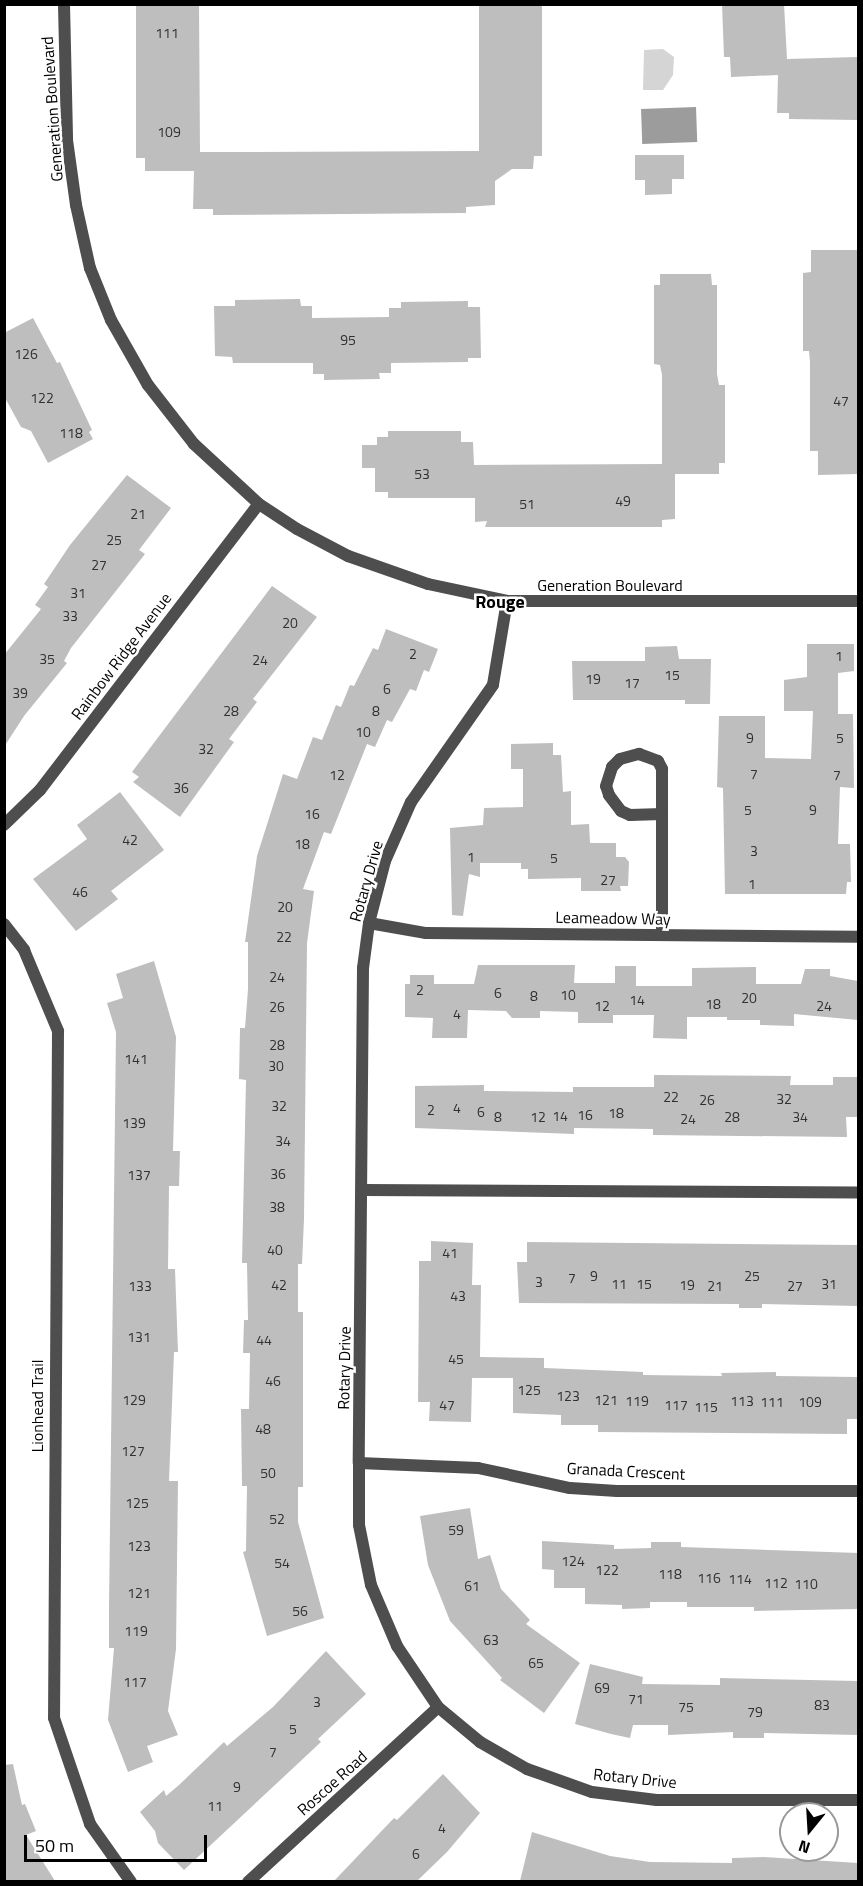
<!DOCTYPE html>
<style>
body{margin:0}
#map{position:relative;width:863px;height:1886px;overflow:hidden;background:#fff;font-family:"Titillium Web",sans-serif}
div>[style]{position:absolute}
.green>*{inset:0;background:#d5d5d5}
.water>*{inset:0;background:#9c9c9c;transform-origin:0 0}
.building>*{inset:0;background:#bebebe}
.minor>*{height:12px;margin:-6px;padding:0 6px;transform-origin:6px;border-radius:6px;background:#4e4e4e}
span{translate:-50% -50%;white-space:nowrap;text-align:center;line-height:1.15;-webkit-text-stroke:5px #fff;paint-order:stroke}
.number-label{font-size:14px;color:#303030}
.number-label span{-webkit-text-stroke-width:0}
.street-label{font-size:16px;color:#000}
.neighbourhood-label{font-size:18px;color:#000;font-weight:700}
.frame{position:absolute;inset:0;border:6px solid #000;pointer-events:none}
.north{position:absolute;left:779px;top:1802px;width:60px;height:60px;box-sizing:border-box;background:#fff;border:2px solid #999;border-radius:50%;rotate:198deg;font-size:16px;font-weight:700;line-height:24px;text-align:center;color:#000}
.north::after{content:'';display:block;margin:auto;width:21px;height:27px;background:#000;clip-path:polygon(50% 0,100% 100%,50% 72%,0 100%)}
.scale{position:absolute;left:24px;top:1835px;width:183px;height:27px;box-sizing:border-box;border:3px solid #000;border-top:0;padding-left:8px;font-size:18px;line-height:21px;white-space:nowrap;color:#000;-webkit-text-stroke:4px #fff;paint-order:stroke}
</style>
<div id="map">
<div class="green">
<i style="clip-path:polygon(663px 49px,674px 57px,673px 75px,663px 90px,643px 90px,644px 50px)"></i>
</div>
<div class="water">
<i style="left:696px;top:107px;width:35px;height:55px;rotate:88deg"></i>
</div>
<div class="building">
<i style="clip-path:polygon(136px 4px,199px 4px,200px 152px,248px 152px,479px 151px,479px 4px,542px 4px,542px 156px,534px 156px,533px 169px,512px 169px,495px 181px,495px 205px,466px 207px,466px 213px,213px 215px,213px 209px,193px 209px,194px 171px,145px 171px,145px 158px,136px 158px)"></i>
<i style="clip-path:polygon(722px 4px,784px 4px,787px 59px,858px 57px,858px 120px,789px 119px,789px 113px,777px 113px,778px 75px,731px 77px,730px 57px,724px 57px)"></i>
<i style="clip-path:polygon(635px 155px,684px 155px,684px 179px,672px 179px,672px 194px,645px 195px,645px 180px,635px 180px)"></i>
<i style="clip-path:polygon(811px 250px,858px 250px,858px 474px,818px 475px,818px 451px,810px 451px,810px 362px,809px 351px,803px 351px,803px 273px,811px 272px)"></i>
<i style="clip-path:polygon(660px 274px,711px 274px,712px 285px,717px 285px,717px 374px,719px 385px,725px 385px,725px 463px,719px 463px,719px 474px,675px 474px,675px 519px,662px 520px,662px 527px,485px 527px,487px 521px,475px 522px,475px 498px,388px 498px,388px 492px,375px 492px,375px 468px,362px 468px,362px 445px,377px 445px,377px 437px,388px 437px,388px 431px,461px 431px,461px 442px,473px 442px,474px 465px,662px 464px,662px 375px,660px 365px,654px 364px,654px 285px,660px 285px)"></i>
<i style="clip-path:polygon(300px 299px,301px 306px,312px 306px,312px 318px,389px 317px,389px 308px,401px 308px,401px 302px,468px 301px,468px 307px,480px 307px,481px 358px,468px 358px,468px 362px,391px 363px,391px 373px,379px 373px,380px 379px,324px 380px,324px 374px,313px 374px,313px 363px,233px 363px,232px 357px,215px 356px,214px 306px,235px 306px,235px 300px)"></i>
<i style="clip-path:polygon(33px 318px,57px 363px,60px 362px,92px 430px,89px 432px,93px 439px,48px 463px,31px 431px,21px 427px,4px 396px,4px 333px)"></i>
<i style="clip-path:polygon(127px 475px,171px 508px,139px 550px,145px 554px,71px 648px,64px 661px,67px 663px,24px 716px,4px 747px,4px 655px,41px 609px,35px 605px,48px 587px,44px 584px,70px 545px)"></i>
<i style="clip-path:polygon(272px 586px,317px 617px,253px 699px,257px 702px,229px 739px,234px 742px,180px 817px,133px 782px,139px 777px,132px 772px)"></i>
<i style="clip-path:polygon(386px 629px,438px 649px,429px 672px,424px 670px,416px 691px,410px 689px,392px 722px,387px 720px,375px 747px,367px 744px,331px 834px,324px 832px,303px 889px,314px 891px,307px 943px,304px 1219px,302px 1264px,298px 1264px,298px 1312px,303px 1312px,303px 1487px,298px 1487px,298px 1522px,324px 1618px,267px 1636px,243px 1552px,246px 1551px,247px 1486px,242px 1486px,241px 1409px,249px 1409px,250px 1353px,243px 1353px,244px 1320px,248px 1320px,247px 1263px,242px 1263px,246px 1080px,239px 1079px,240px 1028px,245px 1028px,248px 989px,248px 942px,245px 942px,257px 856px,283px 774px,297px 779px,313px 737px,322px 740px,336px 705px,341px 707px,350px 685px,354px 686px,373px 648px,378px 650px)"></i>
<i style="clip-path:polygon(807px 644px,854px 644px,854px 671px,838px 673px,838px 714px,853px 714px,854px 788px,840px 787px,838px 844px,850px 844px,851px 882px,847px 882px,846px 894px,725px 894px,723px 788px,717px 787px,719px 716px,765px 716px,765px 758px,811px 759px,813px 711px,784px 711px,784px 680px,807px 677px)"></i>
<i style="clip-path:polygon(677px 646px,679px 659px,711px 659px,710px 704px,685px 704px,685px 700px,573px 700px,572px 661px,645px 661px,645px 647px)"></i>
<i style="clip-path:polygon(553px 743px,553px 755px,561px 755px,563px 792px,571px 791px,571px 825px,589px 824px,590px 843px,616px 843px,616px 857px,625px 857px,629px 862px,628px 886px,620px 886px,621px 891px,581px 891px,581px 878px,528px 879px,528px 869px,521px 869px,521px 863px,480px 863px,480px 877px,469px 874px,463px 916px,452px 915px,450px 828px,483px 825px,484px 808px,523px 807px,523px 769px,511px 769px,511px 744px)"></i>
<i style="clip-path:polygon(120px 792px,164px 850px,111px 891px,118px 899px,76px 931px,33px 879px,87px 839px,77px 825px)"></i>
<i style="clip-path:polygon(154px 961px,176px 1037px,173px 1151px,180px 1151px,179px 1186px,169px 1186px,168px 1269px,175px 1269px,178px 1352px,174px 1352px,169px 1481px,178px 1481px,176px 1649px,168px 1711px,178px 1735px,147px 1746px,153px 1762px,128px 1772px,108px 1720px,114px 1648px,109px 1648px,109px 1608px,116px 1032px,107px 1003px,123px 998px,116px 974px)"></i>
<i style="clip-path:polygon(478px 965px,575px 965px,574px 983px,615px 983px,615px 966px,636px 966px,636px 986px,692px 986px,692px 968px,756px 967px,756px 984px,801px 984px,805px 969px,830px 969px,830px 976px,858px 981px,858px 1020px,794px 1014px,794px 1026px,760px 1025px,760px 1020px,727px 1020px,727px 1017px,687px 1017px,687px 1039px,653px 1038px,654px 1015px,613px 1015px,613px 1023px,578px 1023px,578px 1012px,540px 1011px,540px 1018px,512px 1018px,506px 1011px,468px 1010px,467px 1038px,432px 1038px,433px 1018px,405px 1017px,405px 984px,410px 984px,410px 975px,434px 975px,434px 984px,474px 984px)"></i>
<i style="clip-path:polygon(654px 1075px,791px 1076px,790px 1085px,833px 1085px,833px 1077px,858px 1077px,858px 1117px,846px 1117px,847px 1137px,653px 1135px,653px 1129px,574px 1128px,574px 1134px,415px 1128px,415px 1086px,484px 1085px,484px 1091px,573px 1092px,573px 1087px,654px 1087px)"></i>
<i style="clip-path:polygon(431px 1241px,473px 1243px,472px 1285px,481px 1285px,480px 1357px,544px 1358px,544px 1368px,643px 1372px,643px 1375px,722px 1376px,721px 1373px,776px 1372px,776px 1376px,858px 1377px,858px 1419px,847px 1419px,847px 1434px,598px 1432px,598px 1425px,561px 1425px,561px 1415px,513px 1413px,513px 1378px,472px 1378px,471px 1422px,429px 1421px,430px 1402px,418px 1402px,419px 1279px,419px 1261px,431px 1261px)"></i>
<i style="clip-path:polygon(527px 1242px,858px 1245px,858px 1306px,762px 1304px,762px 1308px,739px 1308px,739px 1304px,519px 1303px,517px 1262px,527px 1262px)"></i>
<i style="clip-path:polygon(470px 1508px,478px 1559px,490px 1555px,501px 1589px,530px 1620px,526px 1624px,580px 1663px,544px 1713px,500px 1680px,502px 1678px,450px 1621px,428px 1565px,420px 1516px)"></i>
<i style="clip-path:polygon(542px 1541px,614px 1545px,614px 1549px,651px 1548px,651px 1542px,681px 1542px,681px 1547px,858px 1553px,858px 1609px,754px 1611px,754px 1607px,687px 1607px,687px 1602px,650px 1602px,650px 1608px,622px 1609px,622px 1605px,585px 1604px,585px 1588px,554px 1588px,554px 1570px,542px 1569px)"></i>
<i style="clip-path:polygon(326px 1651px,366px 1694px,318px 1739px,321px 1742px,184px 1870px,158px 1843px,155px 1831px,140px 1812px,164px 1790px,166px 1796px,179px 1785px,224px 1742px,227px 1746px,273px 1707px)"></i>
<i style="clip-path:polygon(590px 1664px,643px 1677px,642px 1684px,720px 1685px,720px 1678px,858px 1681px,858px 1735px,764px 1733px,764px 1738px,733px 1738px,733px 1732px,668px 1735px,668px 1725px,633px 1725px,630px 1738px,611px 1734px,575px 1724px)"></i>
<i style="clip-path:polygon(13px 1764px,22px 1805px,25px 1804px,36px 1831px,26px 1835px,55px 1881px,4px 1881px,4px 1765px)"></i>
<i style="clip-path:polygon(443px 1774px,480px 1813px,447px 1852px,417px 1881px,334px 1881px,394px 1818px,397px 1820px)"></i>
<i style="clip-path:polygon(532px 1832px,610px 1856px,650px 1862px,732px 1863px,732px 1858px,764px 1857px,858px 1863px,858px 1881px,520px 1881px)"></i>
</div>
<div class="minor">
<i style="left:64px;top:4px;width:136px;rotate:88.7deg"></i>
<i style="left:67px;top:140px;width:66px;rotate:82.1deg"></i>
<i style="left:76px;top:205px;width:65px;rotate:77.5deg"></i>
<i style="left:90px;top:268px;width:56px;rotate:68deg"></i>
<i style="left:111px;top:320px;width:75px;rotate:60.4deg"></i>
<i style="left:148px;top:385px;width:75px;rotate:52.1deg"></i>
<i style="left:194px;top:444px;width:88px;rotate:42.7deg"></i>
<i style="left:259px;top:504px;width:45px;rotate:33.3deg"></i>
<i style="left:297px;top:529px;width:58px;rotate:27.9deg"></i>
<i style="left:348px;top:556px;width:85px;rotate:19.3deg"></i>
<i style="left:428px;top:584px;width:81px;rotate:12.1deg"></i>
<i style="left:507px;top:601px;width:351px"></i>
<i style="left:507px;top:601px;width:85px;rotate:99.5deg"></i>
<i style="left:493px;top:685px;width:143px;rotate:125deg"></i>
<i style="left:411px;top:802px;width:64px;rotate:113.8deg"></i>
<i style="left:385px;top:861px;width:64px;rotate:104.5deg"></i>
<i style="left:369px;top:923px;width:45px;rotate:97.6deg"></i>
<i style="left:363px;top:968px;width:495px;rotate:90.5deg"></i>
<i style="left:359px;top:1463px;width:62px;rotate:90deg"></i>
<i style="left:359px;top:1525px;width:61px;rotate:78.7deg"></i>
<i style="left:371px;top:1585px;width:66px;rotate:66.9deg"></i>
<i style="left:397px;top:1646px;width:73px;rotate:56.1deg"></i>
<i style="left:438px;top:1707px;width:55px;rotate:39.8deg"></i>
<i style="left:480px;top:1742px;width:54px;rotate:29.9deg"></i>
<i style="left:527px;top:1769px;width:69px;rotate:19.5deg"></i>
<i style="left:592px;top:1792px;width:65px;rotate:7deg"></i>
<i style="left:657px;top:1800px;width:201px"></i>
<i style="left:639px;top:754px;width:20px;rotate:20deg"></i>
<i style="left:658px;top:761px;width:9px;rotate:63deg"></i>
<i style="left:662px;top:769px;width:45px;rotate:90deg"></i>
<i style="left:662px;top:814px;width:32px;rotate:178deg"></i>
<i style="left:630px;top:815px;width:10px;rotate:-156deg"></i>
<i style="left:621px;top:811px;width:20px;rotate:-127deg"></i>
<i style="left:609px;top:795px;width:9px;rotate:-108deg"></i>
<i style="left:606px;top:786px;width:20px;rotate:-72deg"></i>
<i style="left:612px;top:767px;width:11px;rotate:-45deg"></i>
<i style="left:620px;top:759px;width:20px;rotate:-15deg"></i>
<i style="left:4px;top:825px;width:50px;rotate:-44.2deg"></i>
<i style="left:40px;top:790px;width:360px;rotate:-52.6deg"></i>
<i style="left:369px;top:923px;width:58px;rotate:10deg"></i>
<i style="left:426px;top:933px;width:432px;rotate:0.5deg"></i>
<i style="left:4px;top:924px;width:33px;rotate:52deg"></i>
<i style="left:24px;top:950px;width:88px;rotate:67.2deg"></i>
<i style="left:58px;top:1031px;width:687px;rotate:90.33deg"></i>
<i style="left:54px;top:1718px;width:112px;rotate:71.2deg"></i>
<i style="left:90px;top:1824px;width:71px;rotate:54.7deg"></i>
<i style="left:662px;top:935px;width:121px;rotate:-90deg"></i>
<i style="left:363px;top:1190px;width:495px;rotate:0.3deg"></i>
<i style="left:359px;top:1463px;width:119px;rotate:2.4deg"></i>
<i style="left:478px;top:1468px;width:94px;rotate:12.3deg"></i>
<i style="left:570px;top:1488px;width:47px;rotate:3.7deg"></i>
<i style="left:617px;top:1491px;width:241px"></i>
<i style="left:248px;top:1882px;width:258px;rotate:-42.6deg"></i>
</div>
<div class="number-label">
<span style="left:167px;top:33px">111</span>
<span style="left:169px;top:132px">109</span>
<span style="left:348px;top:340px">95</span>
<span style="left:26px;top:354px">126</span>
<span style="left:42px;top:398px">122</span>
<span style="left:841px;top:401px">47</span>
<span style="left:71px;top:433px">118</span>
<span style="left:422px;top:474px">53</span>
<span style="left:623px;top:501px">49</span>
<span style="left:527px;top:504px">51</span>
<span style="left:138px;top:514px">21</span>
<span style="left:114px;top:540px">25</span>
<span style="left:99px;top:565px">27</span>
<span style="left:78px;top:593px">31</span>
<span style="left:70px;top:616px">33</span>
<span style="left:290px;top:623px">20</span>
<span style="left:413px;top:654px">2</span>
<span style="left:839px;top:656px">1</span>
<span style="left:47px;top:659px">35</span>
<span style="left:260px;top:660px">24</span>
<span style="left:672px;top:675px">15</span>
<span style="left:593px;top:679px">19</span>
<span style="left:632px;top:683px">17</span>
<span style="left:387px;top:689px">6</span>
<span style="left:20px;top:693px">39</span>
<span style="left:231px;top:711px">28</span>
<span style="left:376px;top:711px">8</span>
<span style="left:363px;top:732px">10</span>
<span style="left:750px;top:738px">9</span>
<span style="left:840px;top:738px">5</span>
<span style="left:206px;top:749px">32</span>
<span style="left:754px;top:774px">7</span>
<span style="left:337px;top:775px">12</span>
<span style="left:837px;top:775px">7</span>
<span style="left:181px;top:788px">36</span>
<span style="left:748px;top:810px">5</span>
<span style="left:813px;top:810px">9</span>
<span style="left:312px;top:814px">16</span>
<span style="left:130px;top:840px">42</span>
<span style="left:302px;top:844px">18</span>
<span style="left:754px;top:851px">3</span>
<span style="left:471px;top:857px">1</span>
<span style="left:554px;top:858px">5</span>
<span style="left:608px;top:880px">27</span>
<span style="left:752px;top:884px">1</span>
<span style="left:80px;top:892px">46</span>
<span style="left:285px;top:907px">20</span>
<span style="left:284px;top:937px">22</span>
<span style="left:277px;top:977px">24</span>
<span style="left:420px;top:990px">2</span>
<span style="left:498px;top:993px">6</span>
<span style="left:568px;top:995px">10</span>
<span style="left:534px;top:996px">8</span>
<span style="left:749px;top:998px">20</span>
<span style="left:637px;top:1000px">14</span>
<span style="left:713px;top:1004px">18</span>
<span style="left:602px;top:1006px">12</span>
<span style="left:824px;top:1006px">24</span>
<span style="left:277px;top:1007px">26</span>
<span style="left:457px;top:1014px">4</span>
<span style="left:277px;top:1045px">28</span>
<span style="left:136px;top:1059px">141</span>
<span style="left:276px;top:1066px">30</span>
<span style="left:671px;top:1097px">22</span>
<span style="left:784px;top:1099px">32</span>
<span style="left:707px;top:1100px">26</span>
<span style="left:279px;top:1106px">32</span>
<span style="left:457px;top:1108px">4</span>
<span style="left:431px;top:1110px">2</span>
<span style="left:481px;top:1112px">6</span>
<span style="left:616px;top:1113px">18</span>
<span style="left:585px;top:1115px">16</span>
<span style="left:560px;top:1116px">14</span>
<span style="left:498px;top:1117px">8</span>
<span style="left:538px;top:1117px">12</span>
<span style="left:732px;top:1117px">28</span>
<span style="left:800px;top:1117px">34</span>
<span style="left:688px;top:1119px">24</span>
<span style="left:134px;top:1123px">139</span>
<span style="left:283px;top:1141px">34</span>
<span style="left:278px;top:1174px">36</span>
<span style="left:139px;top:1175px">137</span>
<span style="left:277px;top:1207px">38</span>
<span style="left:275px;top:1250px">40</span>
<span style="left:450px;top:1253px">41</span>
<span style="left:594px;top:1276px">9</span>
<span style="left:752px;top:1276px">25</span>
<span style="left:572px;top:1278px">7</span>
<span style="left:539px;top:1282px">3</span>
<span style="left:619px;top:1284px">11</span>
<span style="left:644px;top:1284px">15</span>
<span style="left:829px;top:1284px">31</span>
<span style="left:279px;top:1285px">42</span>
<span style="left:687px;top:1285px">19</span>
<span style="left:140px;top:1286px">133</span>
<span style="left:715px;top:1286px">21</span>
<span style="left:795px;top:1286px">27</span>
<span style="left:458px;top:1296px">43</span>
<span style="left:139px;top:1337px">131</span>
<span style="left:264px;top:1340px">44</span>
<span style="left:456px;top:1359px">45</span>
<span style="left:273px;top:1381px">46</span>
<span style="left:529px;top:1390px">125</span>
<span style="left:568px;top:1396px">123</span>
<span style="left:134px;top:1400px">129</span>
<span style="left:606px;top:1400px">121</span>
<span style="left:637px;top:1401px">119</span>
<span style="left:742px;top:1401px">113</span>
<span style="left:772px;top:1402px">111</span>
<span style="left:810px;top:1402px">109</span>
<span style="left:447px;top:1405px">47</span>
<span style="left:676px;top:1405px">117</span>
<span style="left:706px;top:1407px">115</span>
<span style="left:263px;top:1429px">48</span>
<span style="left:133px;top:1451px">127</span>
<span style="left:268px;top:1473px">50</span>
<span style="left:137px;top:1503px">125</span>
<span style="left:277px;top:1519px">52</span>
<span style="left:456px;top:1530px">59</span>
<span style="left:139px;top:1546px">123</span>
<span style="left:573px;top:1561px">124</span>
<span style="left:282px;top:1563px">54</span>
<span style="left:607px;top:1570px">122</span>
<span style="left:670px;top:1574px">118</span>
<span style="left:709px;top:1578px">116</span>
<span style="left:740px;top:1579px">114</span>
<span style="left:776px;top:1583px">112</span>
<span style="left:806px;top:1584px">110</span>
<span style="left:472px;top:1586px">61</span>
<span style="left:139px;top:1593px">121</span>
<span style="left:300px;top:1611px">56</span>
<span style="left:136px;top:1631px">119</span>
<span style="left:491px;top:1640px">63</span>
<span style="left:536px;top:1663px">65</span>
<span style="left:135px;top:1682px">117</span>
<span style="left:602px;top:1688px">69</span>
<span style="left:636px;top:1699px">71</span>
<span style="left:317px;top:1702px">3</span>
<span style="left:822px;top:1705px">83</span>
<span style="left:686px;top:1707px">75</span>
<span style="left:755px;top:1712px">79</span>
<span style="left:293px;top:1729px">5</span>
<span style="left:273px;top:1752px">7</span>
<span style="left:237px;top:1787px">9</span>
<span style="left:215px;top:1806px">11</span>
<span style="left:442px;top:1828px">4</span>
<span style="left:416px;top:1854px">6</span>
</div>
<div class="street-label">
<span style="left:52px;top:109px;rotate:-94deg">Generation Boulevard</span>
<span style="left:610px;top:585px">Generation Boulevard</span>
<span style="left:121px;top:656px;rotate:-53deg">Rainbow Ridge Avenue</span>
<span style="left:366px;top:881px;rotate:-74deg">Rotary Drive</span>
<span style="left:613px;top:918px;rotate:1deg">Leameadow Way</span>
<span style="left:344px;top:1368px;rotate:-89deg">Rotary Drive</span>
<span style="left:37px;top:1406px;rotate:-90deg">Lionhead Trail</span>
<span style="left:626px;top:1471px;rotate:3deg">Granada Crescent</span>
<span style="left:635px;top:1778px;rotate:6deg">Rotary Drive</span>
<span style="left:332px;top:1783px;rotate:-42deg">Roscoe Road</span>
</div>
<div class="neighbourhood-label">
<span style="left:500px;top:602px">Rouge</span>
</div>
<div class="frame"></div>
<div class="north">N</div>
<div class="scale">50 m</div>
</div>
